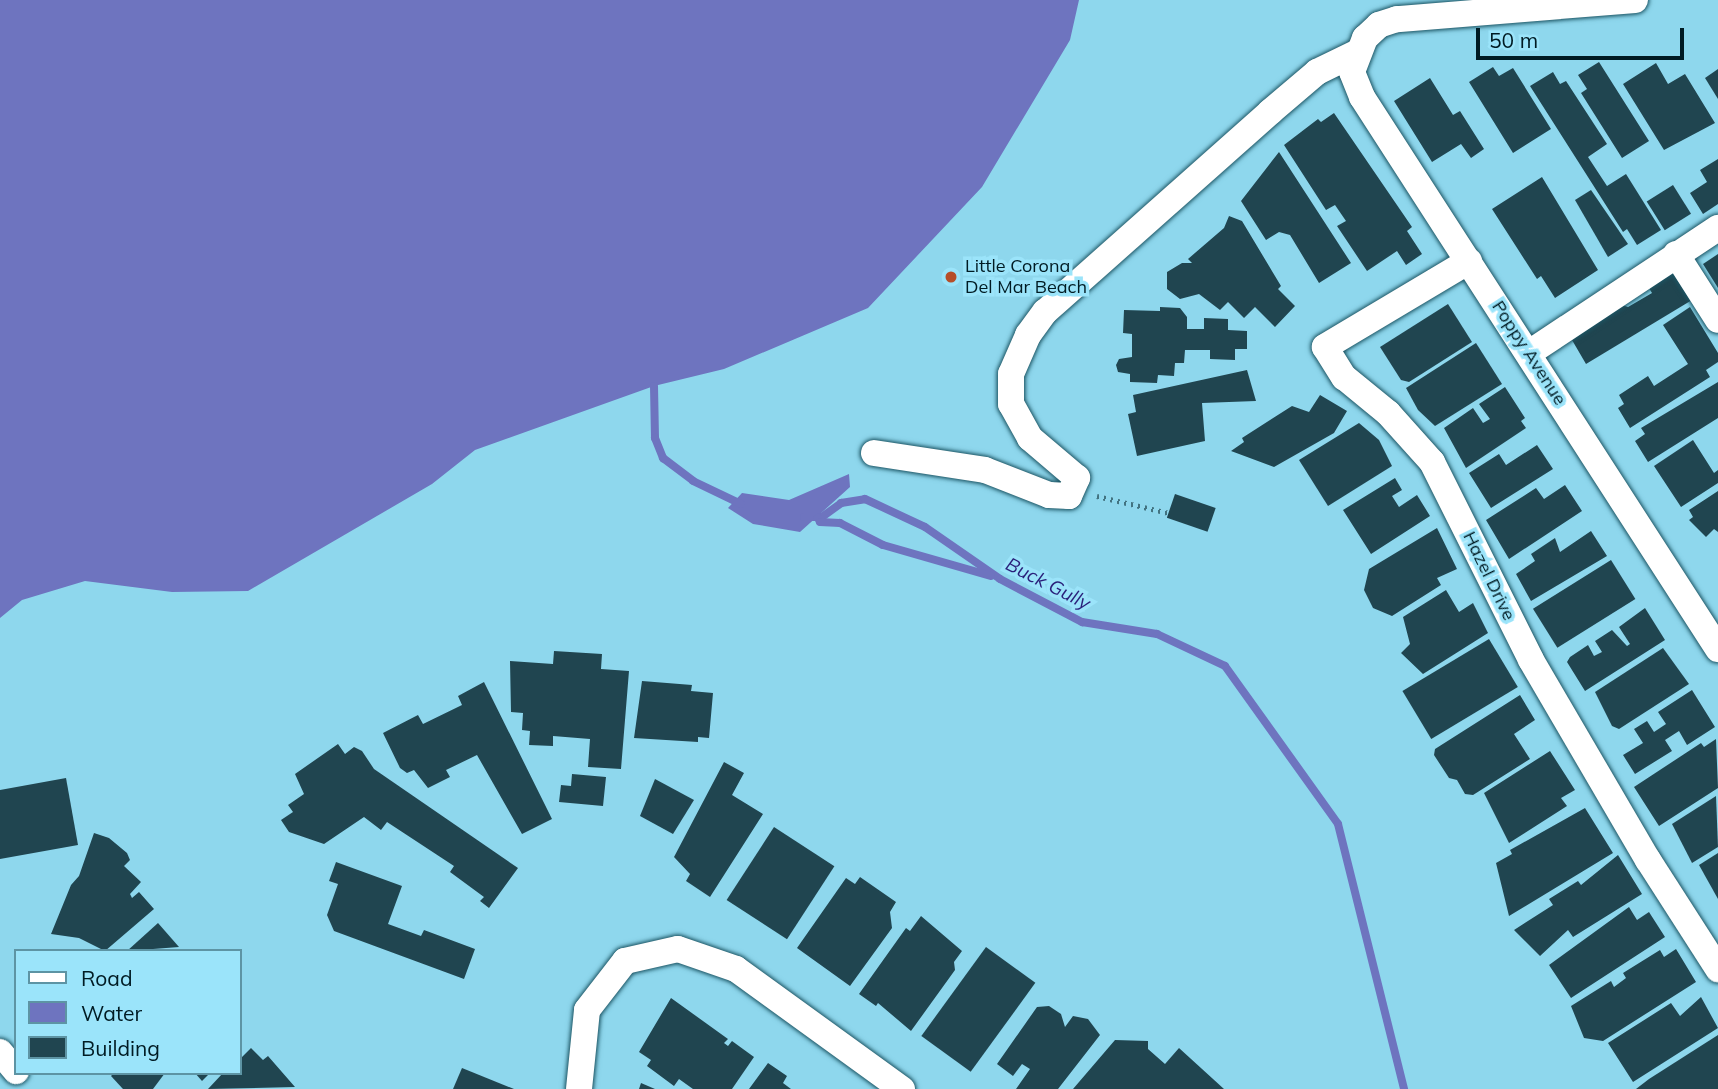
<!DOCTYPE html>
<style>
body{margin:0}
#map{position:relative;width:1718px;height:1089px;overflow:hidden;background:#8ed7ed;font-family:Mulish,sans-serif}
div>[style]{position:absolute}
.water>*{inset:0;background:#6e74bf}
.stream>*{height:8px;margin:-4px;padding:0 4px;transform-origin:4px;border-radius:4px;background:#6e74bf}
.building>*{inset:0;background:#204550;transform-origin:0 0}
.path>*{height:4.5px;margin-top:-2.25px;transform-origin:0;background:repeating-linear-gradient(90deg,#427381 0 2px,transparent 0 7px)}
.roads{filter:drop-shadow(0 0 2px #1c5564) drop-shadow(0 0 2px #1c5564)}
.minor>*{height:26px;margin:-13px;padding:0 13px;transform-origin:13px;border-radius:13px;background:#fff}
.dots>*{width:19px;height:19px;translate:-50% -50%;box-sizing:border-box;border:4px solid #9be4fa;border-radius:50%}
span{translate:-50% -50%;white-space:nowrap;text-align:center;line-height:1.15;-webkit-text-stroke:7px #9be4fa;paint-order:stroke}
.poi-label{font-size:18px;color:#001b23}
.left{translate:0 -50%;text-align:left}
.street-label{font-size:18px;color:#001b23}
.water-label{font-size:19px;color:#291f79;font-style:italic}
.legend{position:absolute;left:14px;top:949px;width:228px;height:126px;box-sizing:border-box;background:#9be4fa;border:2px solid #5d94a4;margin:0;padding:9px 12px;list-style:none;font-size:21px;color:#001b23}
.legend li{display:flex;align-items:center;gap:14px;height:35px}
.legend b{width:35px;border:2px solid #5d94a4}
.scale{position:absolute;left:1476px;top:28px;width:208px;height:32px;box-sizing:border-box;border:4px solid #001b23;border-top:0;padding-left:9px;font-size:21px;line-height:24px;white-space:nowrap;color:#001b23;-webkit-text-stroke:5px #9be4fa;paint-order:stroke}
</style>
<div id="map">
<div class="water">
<i style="clip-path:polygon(0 0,1079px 0,1070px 40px,982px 187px,868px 308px,724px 369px,654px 386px,475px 450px,432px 484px,248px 591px,172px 592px,85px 581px,22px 600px,0 618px)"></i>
<i style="clip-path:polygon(849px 474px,850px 487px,800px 532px,753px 524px,728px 508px,742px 493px,789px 500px)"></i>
</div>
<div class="stream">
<i style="left:654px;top:386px;width:52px;rotate:88.9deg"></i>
<i style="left:655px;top:438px;width:22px;rotate:68deg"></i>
<i style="left:663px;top:458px;width:38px;rotate:37deg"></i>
<i style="left:693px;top:481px;width:53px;rotate:25.6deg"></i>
<i style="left:804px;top:517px;width:18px"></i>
<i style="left:822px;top:517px;width:24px;rotate:-36deg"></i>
<i style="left:841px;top:503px;width:24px;rotate:-9deg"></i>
<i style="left:865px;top:499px;width:66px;rotate:25deg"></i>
<i style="left:925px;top:527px;width:91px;rotate:34.7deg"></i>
<i style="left:1000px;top:579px;width:93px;rotate:27.7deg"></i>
<i style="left:1082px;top:622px;width:76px;rotate:9.1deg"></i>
<i style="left:1157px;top:634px;width:75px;rotate:25.2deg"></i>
<i style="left:1225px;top:666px;width:194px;rotate:54.4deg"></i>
<i style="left:1338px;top:824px;width:273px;rotate:76deg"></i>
<i style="left:818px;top:518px;width:4px;rotate:63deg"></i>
<i style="left:820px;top:522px;width:20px;rotate:3deg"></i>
<i style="left:840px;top:523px;width:48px;rotate:27.1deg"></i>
<i style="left:883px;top:545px;width:112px;rotate:16deg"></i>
</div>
<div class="building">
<i style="clip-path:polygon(1599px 62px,1649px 141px,1622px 158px,1581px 93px,1587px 89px,1578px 75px)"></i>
<i style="clip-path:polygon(1656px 63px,1668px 84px,1685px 74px,1715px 123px,1664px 150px,1623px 84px)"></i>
<i style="clip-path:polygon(1493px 67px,1499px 76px,1513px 68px,1551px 129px,1513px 153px,1469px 82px)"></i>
<i style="clip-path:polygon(1718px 69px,1718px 99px,1705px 78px)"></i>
<i style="clip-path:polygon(1553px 72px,1560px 84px,1566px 81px,1607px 144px,1588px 157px,1607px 186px,1626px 174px,1661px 230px,1637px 245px,1627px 229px,1623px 232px,1530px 86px)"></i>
<i style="clip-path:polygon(1430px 78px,1453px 115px,1460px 111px,1484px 149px,1471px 158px,1461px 144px,1432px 162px,1394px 101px)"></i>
<i style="clip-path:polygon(1334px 113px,1412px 227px,1407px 231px,1422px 254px,1406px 265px,1397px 251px,1367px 271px,1337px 226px,1346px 221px,1335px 205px,1326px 210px,1284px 145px,1318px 119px,1321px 122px)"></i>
<i style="clip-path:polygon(1279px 152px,1351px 263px,1319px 283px,1290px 235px,1279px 232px,1266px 240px,1241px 201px)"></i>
<i style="clip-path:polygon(1718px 159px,1718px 204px,1703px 214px,1690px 193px,1707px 182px,1700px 170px)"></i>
<i style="clip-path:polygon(1542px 177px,1598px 270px,1555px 298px,1541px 276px,1537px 279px,1492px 209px)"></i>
<i style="left:1673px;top:185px;width:34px;height:31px;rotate:58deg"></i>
<i style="clip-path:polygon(1591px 190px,1628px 244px,1608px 257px,1575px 200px)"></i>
<i style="clip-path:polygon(1229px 216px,1242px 221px,1281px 286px,1278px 289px,1295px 306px,1275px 327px,1255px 307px,1244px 318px,1228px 302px,1220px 310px,1199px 294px,1180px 299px,1167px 289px,1167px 272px,1182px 263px,1192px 263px,1188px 259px,1224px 228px)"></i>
<i style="clip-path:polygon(1718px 254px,1718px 288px,1703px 264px)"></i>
<i style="clip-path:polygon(1675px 272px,1692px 300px,1586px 364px,1572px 340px,1619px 304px,1628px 307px,1652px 293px,1649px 288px)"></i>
<i style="clip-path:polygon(1448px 304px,1472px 342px,1409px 382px,1401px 380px,1380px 347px)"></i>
<i style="clip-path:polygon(1160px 307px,1180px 308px,1187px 317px,1187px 329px,1204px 329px,1204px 318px,1228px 319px,1228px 330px,1247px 331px,1247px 349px,1235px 349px,1235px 360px,1210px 359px,1210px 350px,1185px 350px,1184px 363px,1175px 363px,1174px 376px,1158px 375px,1157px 383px,1130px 382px,1130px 374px,1118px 372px,1116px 365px,1119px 359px,1132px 357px,1132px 334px,1123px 333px,1124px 310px,1160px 311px)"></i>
<i style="clip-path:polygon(1690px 307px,1718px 353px,1718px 362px,1706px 370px,1710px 377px,1630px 428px,1618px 408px,1624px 404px,1619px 395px,1648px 376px,1654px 386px,1688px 364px,1663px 325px)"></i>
<i style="clip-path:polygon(1476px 343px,1502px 384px,1435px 426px,1418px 410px,1406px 388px)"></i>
<i style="clip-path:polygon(1247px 370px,1256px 401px,1202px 403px,1205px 441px,1137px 456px,1128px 414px,1136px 412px,1133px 395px)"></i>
<i style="clip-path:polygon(1718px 382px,1718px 418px,1648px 462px,1635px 441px,1645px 434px,1641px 428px)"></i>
<i style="clip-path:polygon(1505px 387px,1525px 418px,1521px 421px,1526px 428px,1466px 468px,1444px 428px,1473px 408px,1483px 423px,1490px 419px,1479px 404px)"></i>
<i style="clip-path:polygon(1320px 395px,1347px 411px,1334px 433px,1274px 467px,1231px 451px,1244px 442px,1242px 438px,1292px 406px,1309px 412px)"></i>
<i style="clip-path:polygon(1359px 423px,1379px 440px,1392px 466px,1328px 506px,1299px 460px)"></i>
<i style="clip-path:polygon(1693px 440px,1714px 473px,1718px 470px,1718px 483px,1681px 507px,1654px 466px)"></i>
<i style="clip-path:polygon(1537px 445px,1553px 469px,1491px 508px,1469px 473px,1499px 454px,1506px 465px)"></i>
<i style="clip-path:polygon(1395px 478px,1402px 490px,1392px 496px,1399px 507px,1417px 495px,1430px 516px,1371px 554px,1343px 510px)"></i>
<i style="clip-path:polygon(1565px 485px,1582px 511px,1509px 559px,1486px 520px,1536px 488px,1544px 499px)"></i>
<i style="clip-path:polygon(1718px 491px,1718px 532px,1714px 529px,1706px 537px,1689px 520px,1693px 517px,1689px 510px)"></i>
<i style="left:1175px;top:494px;width:43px;height:25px;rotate:19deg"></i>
<i style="clip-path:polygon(1437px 528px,1457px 569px,1437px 578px,1441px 585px,1392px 616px,1373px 608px,1364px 590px,1369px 569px)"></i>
<i style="clip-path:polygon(1591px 531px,1607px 556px,1531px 601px,1516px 574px,1535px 561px,1531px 554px,1555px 538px,1560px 552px)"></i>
<i style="left:1611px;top:560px;width:46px;height:92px;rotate:58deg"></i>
<i style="clip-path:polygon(1446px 590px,1459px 612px,1473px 603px,1488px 633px,1423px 674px,1401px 653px,1410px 644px,1403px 617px)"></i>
<i style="clip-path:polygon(1645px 608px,1665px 640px,1585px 691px,1567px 662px,1570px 657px,1588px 645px,1594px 656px,1602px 652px,1595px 641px,1612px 630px,1627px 646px,1630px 644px,1619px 627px)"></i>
<i style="left:1489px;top:639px;width:56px;height:101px;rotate:59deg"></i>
<i style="clip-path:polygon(1663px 648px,1689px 684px,1619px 729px,1612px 726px,1595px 692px)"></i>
<i style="clip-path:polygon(554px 651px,602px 654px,601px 669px,629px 671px,621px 769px,588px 767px,590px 739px,553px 736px,553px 746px,529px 745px,530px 731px,522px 730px,523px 713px,511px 712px,510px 661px,553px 664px)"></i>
<i style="clip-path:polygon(642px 681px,692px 685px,691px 691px,713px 693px,709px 738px,698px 737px,698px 742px,634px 738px)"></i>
<i style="clip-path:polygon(484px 682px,552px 819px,522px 834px,477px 755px,446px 770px,450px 777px,428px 788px,414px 770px,407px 773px,400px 768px,383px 733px,418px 715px,423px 724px,462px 705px,458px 696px)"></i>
<i style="clip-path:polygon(1692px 690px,1715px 727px,1687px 745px,1679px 731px,1665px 740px,1672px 751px,1635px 774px,1623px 755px,1643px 743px,1634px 729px,1647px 721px,1654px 732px,1666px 724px,1658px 712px)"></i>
<i style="clip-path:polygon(1520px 695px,1535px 720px,1514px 734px,1530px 759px,1473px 795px,1465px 794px,1457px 780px,1449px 778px,1434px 755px,1435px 749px)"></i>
<i style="clip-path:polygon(1716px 739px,1718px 788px,1659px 826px,1634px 787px,1701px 743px,1704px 747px)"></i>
<i style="clip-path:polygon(338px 744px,345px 754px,354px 747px,362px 751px,374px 769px,518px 868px,489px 908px,480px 901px,484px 897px,450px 872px,454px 866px,387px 822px,381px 830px,364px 817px,324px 844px,289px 832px,281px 820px,293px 812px,288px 805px,304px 794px,295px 774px)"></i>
<i style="clip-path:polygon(1550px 751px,1575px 790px,1561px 798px,1567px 806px,1509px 843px,1484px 793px)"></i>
<i style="clip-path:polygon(724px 762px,744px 773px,732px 795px,763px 814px,710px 897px,686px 881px,690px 874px,674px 857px)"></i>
<i style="clip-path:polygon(572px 774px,606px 777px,603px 806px,559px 802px,561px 785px,571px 786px)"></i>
<i style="clip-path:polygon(66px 778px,78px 845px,0 859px,0 790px)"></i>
<i style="clip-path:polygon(655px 779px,694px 800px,673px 834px,640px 816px)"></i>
<i style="clip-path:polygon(1716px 796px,1718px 847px,1692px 863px,1672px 824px)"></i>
<i style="clip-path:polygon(1585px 808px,1613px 853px,1509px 916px,1496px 863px,1512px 854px,1510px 850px)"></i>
<i style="left:774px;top:827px;width:72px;height:87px;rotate:33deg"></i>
<i style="clip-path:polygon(94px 833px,109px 838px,127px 853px,130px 860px,124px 866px,141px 882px,130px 894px,132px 898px,139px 892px,154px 909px,105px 951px,79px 938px,51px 934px,71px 885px,79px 876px)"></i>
<i style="clip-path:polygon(1718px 853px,1718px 899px,1699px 865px)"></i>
<i style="clip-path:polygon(1618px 855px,1642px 894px,1573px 937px,1568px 930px,1540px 956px,1514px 930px,1553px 905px,1549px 899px,1578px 881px,1581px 885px)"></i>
<i style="clip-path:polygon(336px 862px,402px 886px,388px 924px,421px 936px,424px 930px,475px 949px,464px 979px,334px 931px,327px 915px,338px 884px,329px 881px)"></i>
<i style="clip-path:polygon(860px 877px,896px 902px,890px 912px,892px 928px,850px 986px,797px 948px,846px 878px,855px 884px)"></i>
<i style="clip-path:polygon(1629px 907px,1637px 920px,1649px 912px,1665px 937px,1571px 998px,1549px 965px)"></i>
<i style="clip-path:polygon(921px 916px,962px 951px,954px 962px,955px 970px,911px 1031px,878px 1003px,876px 1006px,859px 994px,906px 928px,910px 931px)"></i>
<i style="clip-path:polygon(158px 923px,179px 947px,127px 951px)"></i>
<i style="left:986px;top:947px;width:61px;height:110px;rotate:36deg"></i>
<i style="clip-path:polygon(1676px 949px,1696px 982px,1603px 1041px,1584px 1038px,1571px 1006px,1611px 981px,1614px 987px,1626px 978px,1623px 973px,1660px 950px,1664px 957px)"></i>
<i style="clip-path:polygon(1701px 997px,1718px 1028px,1633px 1082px,1608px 1043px,1671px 1003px,1680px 1016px)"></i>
<i style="clip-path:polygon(671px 998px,728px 1039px,724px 1043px,728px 1046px,732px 1041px,754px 1057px,732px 1089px,693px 1089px,679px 1079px,674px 1086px,647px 1066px,651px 1060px,639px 1052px)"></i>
<i style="clip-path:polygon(1049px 1006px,1061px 1014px,1065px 1027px,1073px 1016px,1088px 1019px,1100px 1035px,1058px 1089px,1016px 1089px,1030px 1069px,1022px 1064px,1013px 1076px,997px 1064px,1037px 1007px)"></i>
<i style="clip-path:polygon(1718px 1035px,1718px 1089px,1636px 1089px,1649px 1079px)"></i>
<i style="clip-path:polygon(1115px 1040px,1148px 1041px,1148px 1049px,1165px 1064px,1179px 1048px,1224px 1089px,1073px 1089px)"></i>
<i style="clip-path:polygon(251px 1048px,263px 1060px,268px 1056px,295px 1087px,208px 1089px,223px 1073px,240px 1073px,240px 1059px)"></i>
<i style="clip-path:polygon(768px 1063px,787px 1076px,783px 1083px,791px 1089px,749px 1089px)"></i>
<i style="clip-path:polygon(462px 1068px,514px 1089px,453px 1089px)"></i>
<i style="clip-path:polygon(114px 1073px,165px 1073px,153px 1089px,123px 1089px,111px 1076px)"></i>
<i style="clip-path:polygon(195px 1073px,210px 1073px,202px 1081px)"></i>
<i style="clip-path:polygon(641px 1083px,655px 1089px,639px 1089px)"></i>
</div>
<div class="path">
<i style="left:1097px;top:496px;width:74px;rotate:13.3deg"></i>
</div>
<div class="roads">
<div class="minor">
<i style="left:1635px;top:0;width:239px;rotate:175.4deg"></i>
<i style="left:1397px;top:19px;width:19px;rotate:162deg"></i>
<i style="left:1379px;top:25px;width:19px;rotate:137deg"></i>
<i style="left:1365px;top:38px;width:36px;rotate:111deg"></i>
<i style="left:1352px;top:72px;width:27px;rotate:68deg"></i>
<i style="left:1362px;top:97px;width:657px;rotate:57.18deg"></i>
<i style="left:1676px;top:254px;width:78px;rotate:57.5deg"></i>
<i style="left:1469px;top:261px;width:168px;rotate:149.2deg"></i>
<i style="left:1325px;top:347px;width:36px;rotate:58deg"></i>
<i style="left:1344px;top:377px;width:57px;rotate:39.3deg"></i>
<i style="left:1388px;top:413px;width:66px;rotate:48.1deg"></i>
<i style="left:1432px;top:462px;width:221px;rotate:63.4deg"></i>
<i style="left:1531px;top:660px;width:232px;rotate:59.7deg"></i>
<i style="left:1648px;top:860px;width:130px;rotate:57.3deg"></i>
<i style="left:1529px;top:353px;width:227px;rotate:-33.5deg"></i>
<i style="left:874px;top:453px;width:112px;rotate:8.7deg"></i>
<i style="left:985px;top:470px;width:69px;rotate:21.3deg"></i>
<i style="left:1049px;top:495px;width:20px;rotate:3deg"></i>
<i style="left:1069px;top:496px;width:20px;rotate:-66deg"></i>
<i style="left:1077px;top:478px;width:62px;rotate:-139.6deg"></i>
<i style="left:1030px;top:438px;width:39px;rotate:-119deg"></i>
<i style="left:1011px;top:404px;width:30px;rotate:-90deg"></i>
<i style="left:1011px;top:374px;width:43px;rotate:-66.4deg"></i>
<i style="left:1028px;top:335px;width:29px;rotate:-54deg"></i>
<i style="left:1045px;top:312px;width:301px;rotate:-41.6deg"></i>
<i style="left:1270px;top:112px;width:62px;rotate:-40.4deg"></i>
<i style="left:1317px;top:72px;width:43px;rotate:-26deg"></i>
<i style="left:0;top:1052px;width:25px;rotate:50deg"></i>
<i style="left:579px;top:1089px;width:79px;rotate:-84.2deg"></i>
<i style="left:587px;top:1010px;width:62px;rotate:-52.2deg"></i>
<i style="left:625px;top:961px;width:54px;rotate:-12.8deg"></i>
<i style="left:678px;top:949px;width:61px;rotate:19deg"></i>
<i style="left:736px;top:969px;width:205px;rotate:35.9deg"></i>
</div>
</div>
<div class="dots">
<i style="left:951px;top:277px;background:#b64e29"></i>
</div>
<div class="poi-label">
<span class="left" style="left:965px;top:277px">Little Corona<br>Del Mar Beach</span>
</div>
<div class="street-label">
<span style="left:1529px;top:353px;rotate:57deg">Poppy Avenue</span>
<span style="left:1489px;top:576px;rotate:64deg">Hazel Drive</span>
</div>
<div class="water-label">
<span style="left:1048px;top:584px;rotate:27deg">Buck Gully</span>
</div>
<ul class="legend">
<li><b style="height:9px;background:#fff"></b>Road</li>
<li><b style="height:19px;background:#6e74bf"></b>Water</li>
<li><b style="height:19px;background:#204550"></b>Building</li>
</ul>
<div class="scale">50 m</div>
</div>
